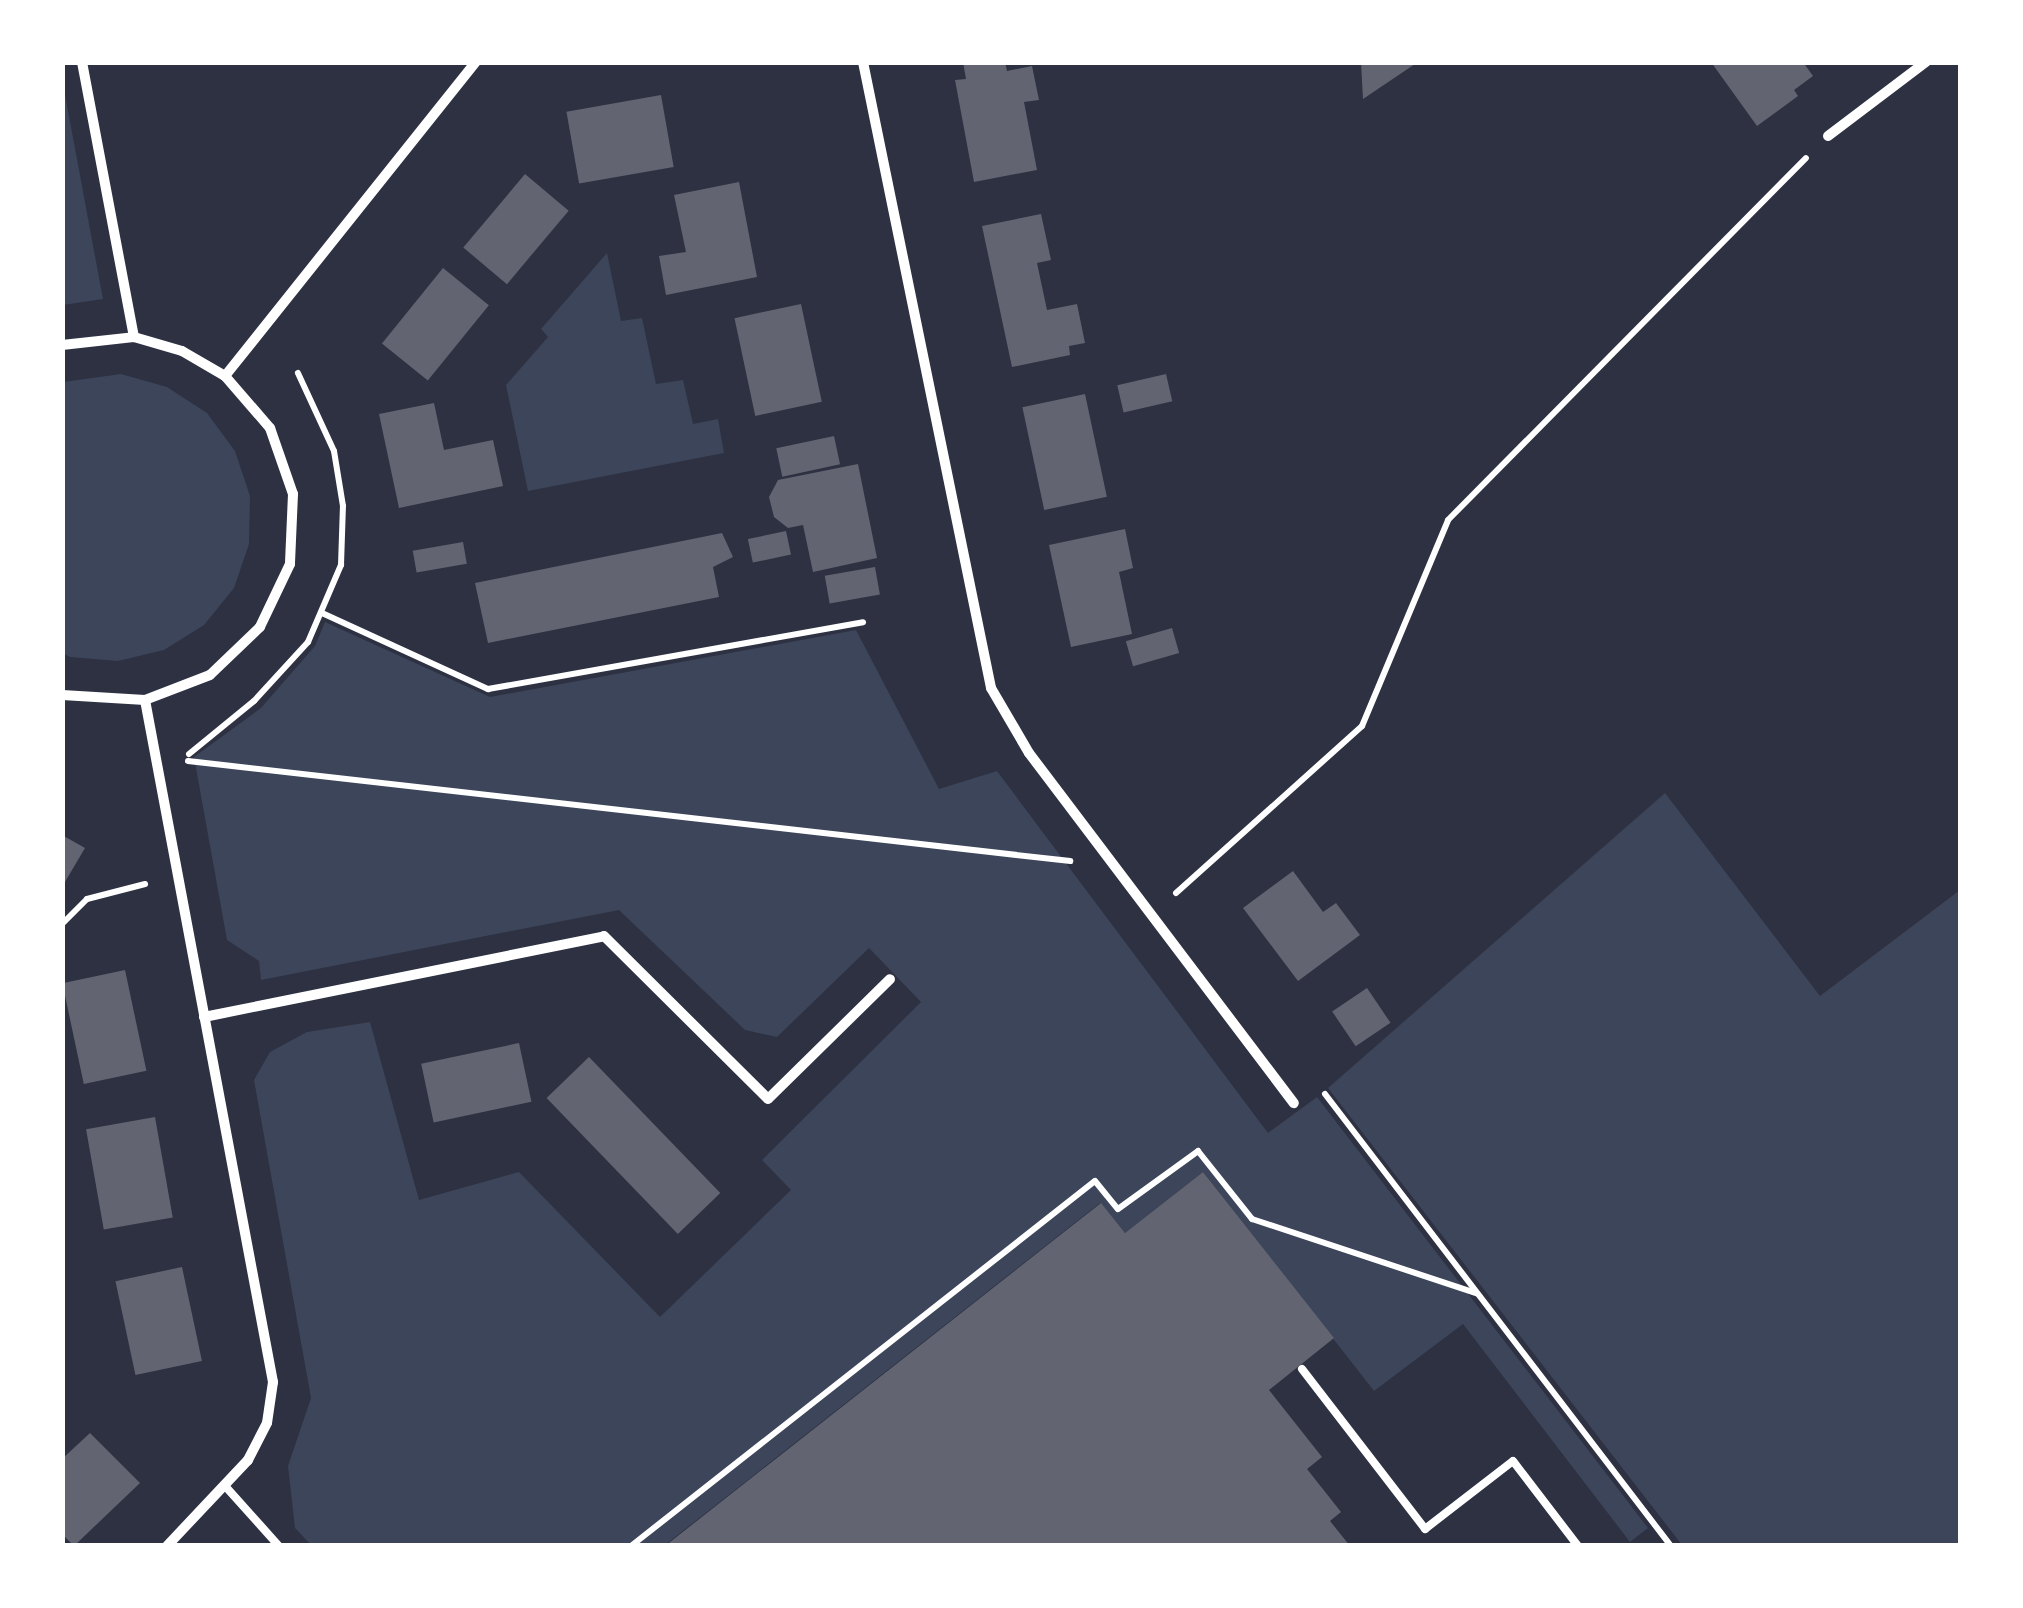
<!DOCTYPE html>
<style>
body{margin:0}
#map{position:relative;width:2023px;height:1608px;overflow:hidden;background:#2d3142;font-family:Cabin,sans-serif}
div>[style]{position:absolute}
.green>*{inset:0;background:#3c4559}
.building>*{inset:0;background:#626471;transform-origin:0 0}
.path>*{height:6px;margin:-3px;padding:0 3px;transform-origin:3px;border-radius:3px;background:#fff}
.service>*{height:8px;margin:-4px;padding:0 4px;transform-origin:4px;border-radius:4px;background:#fff}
.minor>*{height:10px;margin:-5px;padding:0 5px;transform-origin:5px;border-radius:5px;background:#fff}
span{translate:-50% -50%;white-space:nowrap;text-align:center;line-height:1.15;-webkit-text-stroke:10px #fff;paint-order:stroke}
.frame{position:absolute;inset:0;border:65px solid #fff;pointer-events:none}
</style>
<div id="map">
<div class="green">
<i style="clip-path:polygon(63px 84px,103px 299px,63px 305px,62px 305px)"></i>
<i style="clip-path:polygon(607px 253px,621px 321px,642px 318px,656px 384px,683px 380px,693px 424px,718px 419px,724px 453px,528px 491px,506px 385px,548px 337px,541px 329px)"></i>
<i style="clip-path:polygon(121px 374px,167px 387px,207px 413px,235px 451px,250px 496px,249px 544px,234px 588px,204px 625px,164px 650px,118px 661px,70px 657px,62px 653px,63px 382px)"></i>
<i style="clip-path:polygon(325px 622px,490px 697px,856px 630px,939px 789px,997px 771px,1268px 1133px,1317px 1097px,1648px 1528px,1630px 1542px,1463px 1324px,1374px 1391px,1203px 1172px,1125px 1233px,1100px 1203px,665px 1545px,311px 1545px,295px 1528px,288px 1466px,311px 1398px,254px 1080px,270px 1052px,307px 1032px,370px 1022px,419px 1200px,519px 1172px,660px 1317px,791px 1190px,762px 1160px,921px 1002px,869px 948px,777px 1037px,745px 1030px,619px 910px,261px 980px,259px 961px,227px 940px,194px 757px,261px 708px,315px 646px)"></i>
<i style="clip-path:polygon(1665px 793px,1820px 996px,1960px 890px,1960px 1545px,1682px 1545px,1328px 1088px)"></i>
</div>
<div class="building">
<i style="clip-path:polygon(963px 62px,1005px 62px,1007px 71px,1032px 66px,1039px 100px,1024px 102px,1037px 170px,974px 182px,955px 80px,966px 79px)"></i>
<i style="clip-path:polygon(1361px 62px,1418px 62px,1363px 99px)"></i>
<i style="clip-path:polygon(1711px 62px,1803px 62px,1813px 76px,1794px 90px,1798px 96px,1757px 126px)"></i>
<i style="left:661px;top:95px;width:73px;height:96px;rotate:80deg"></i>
<i style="left:525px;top:174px;width:57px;height:96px;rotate:40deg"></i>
<i style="clip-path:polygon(739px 182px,757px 277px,666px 295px,659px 256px,686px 252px,674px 195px)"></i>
<i style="clip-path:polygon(1041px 214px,1051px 260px,1037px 263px,1047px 310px,1077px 304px,1085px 343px,1069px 346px,1070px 355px,1012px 367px,982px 226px)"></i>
<i style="left:443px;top:268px;width:59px;height:97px;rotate:39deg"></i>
<i style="left:801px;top:304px;width:100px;height:68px;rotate:78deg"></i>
<i style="left:1166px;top:374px;width:28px;height:50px;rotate:77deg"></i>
<i style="left:1085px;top:394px;width:105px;height:64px;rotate:78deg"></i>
<i style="clip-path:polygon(434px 403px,444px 450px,493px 440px,503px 486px,399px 508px,379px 414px)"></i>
<i style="left:834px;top:436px;width:29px;height:59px;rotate:78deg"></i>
<i style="clip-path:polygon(858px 464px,877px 558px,813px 572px,803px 525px,788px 528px,774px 517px,769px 497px,778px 480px)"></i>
<i style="clip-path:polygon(1125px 529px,1133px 568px,1119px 572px,1132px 634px,1071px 647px,1049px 545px)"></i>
<i style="left:786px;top:531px;width:24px;height:39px;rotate:78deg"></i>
<i style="clip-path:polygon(722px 533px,733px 557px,713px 567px,719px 597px,488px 643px,475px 583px)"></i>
<i style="left:463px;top:542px;width:22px;height:51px;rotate:80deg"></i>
<i style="left:875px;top:567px;width:28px;height:51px;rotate:80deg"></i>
<i style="left:1172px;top:628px;width:26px;height:48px;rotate:74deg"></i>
<i style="clip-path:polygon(62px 835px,85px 848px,62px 887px)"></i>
<i style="clip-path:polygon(1293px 871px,1323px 912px,1336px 903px,1360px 935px,1298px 981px,1243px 908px)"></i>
<i style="left:125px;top:970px;width:103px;height:64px;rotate:78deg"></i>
<i style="left:1367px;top:988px;width:42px;height:42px;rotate:56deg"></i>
<i style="left:519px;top:1043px;width:60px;height:100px;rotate:78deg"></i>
<i style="left:589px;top:1057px;width:189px;height:59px;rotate:46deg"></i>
<i style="left:155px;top:1117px;width:102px;height:70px;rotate:80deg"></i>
<i style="clip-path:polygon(1203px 1172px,1334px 1338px,1269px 1390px,1322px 1457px,1307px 1469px,1341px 1512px,1330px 1521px,1350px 1546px,665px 1546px,1101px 1203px,1125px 1233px)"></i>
<i style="left:182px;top:1267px;width:96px;height:68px;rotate:78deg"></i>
<i style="clip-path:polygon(90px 1433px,140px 1483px,74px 1546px,62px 1534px,62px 1459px)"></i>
</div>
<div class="path">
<i style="left:322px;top:613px;width:183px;rotate:24.6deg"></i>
<i style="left:488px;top:689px;width:381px;rotate:-10.1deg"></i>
<i style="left:189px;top:754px;width:84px;rotate:-39.2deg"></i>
<i style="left:254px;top:701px;width:80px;rotate:-47.5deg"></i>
<i style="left:308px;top:642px;width:84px;rotate:-66.8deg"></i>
<i style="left:341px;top:565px;width:59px;rotate:-88.1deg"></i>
<i style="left:343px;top:506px;width:56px;rotate:-99.3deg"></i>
<i style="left:334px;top:451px;width:86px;rotate:-114.8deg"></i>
<i style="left:188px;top:761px;width:888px;rotate:6.47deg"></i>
<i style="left:1176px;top:893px;width:250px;rotate:-41.9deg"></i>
<i style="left:1362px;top:726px;width:223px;rotate:-67.3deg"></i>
<i style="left:1448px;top:520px;width:509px;rotate:-45.32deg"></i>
<i style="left:62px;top:924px;width:35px;rotate:-45deg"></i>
<i style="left:87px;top:899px;width:60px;rotate:-14.5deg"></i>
<i style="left:1325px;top:1094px;width:569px;rotate:52.57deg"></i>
<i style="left:631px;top:1546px;width:590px;rotate:-38.19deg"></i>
<i style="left:1095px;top:1181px;width:36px;rotate:51deg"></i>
<i style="left:1118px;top:1209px;width:99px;rotate:-35.9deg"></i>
<i style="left:1198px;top:1151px;width:87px;rotate:51.5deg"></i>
<i style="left:1252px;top:1219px;width:236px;rotate:18.3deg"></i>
</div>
<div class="service">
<i style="left:1302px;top:1369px;width:202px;rotate:52.4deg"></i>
<i style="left:1425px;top:1529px;width:111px;rotate:-37.7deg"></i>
<i style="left:1513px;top:1461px;width:107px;rotate:52.6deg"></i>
<i style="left:226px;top:1487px;width:79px;rotate:48.1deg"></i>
</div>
<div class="minor">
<i style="left:82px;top:62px;width:280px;rotate:79.3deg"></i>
<i style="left:863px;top:62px;width:639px;rotate:78.44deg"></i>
<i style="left:991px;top:688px;width:75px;rotate:59.7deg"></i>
<i style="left:1029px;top:753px;width:439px;rotate:52.9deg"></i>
<i style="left:1828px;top:136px;width:123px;rotate:-37.1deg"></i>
<i style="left:62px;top:345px;width:72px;rotate:-6.3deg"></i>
<i style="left:134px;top:337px;width:50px;rotate:16.3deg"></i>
<i style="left:182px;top:351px;width:50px;rotate:30.2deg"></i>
<i style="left:225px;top:376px;width:69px;rotate:49.1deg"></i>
<i style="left:270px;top:428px;width:70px;rotate:70.8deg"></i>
<i style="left:293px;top:494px;width:70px;rotate:92.5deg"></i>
<i style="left:290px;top:564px;width:70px;rotate:115.5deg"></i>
<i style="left:260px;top:627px;width:69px;rotate:136.2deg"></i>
<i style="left:210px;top:675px;width:70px;rotate:159deg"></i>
<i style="left:145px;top:700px;width:83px;rotate:-176.6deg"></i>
<i style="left:225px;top:376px;width:402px;rotate:-51.4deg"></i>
<i style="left:145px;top:700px;width:694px;rotate:79.37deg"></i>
<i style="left:273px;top:1382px;width:41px;rotate:98.3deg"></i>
<i style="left:267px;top:1423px;width:42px;rotate:117.2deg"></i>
<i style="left:248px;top:1460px;width:118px;rotate:133.3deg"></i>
<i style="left:204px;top:1017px;width:408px;rotate:-11.4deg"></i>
<i style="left:604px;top:936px;width:231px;rotate:44.8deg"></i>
<i style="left:768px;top:1099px;width:171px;rotate:-44.5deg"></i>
</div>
<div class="frame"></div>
</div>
